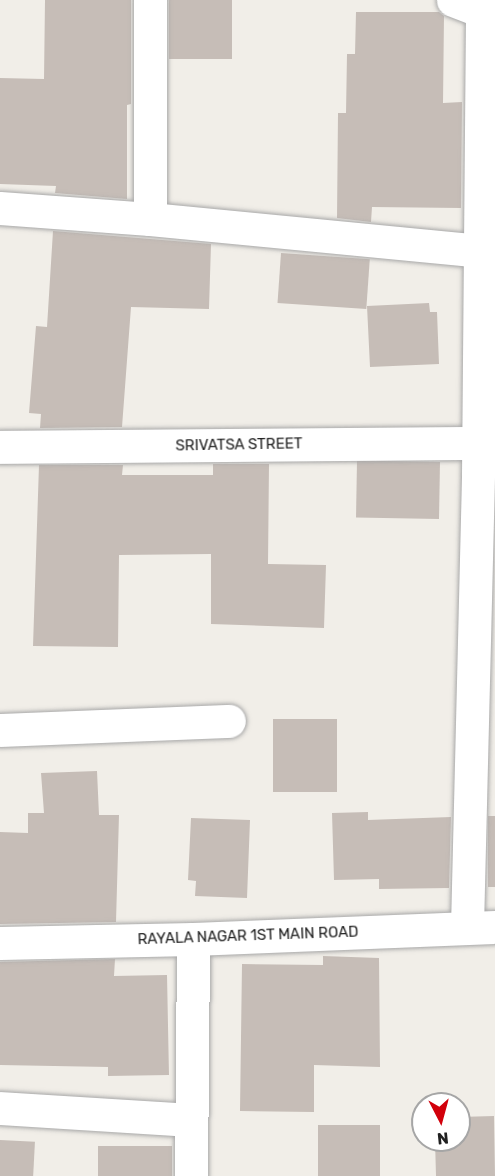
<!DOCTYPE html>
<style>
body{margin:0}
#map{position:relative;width:495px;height:1176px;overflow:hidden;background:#f1eee8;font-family:Rubik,sans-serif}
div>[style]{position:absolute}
.building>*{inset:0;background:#c6bdb7;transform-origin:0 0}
.roads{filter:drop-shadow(0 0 2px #a8a8a8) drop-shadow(0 0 2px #a8a8a8)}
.street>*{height:33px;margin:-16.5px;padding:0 16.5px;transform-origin:16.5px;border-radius:16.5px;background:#fff}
span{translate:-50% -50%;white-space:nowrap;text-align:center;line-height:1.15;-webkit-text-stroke:5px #fff;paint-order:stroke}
.street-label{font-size:15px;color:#212121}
.north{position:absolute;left:411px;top:1092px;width:60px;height:60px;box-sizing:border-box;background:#fff;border:2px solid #a6a6a6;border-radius:50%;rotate:174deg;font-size:16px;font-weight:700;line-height:24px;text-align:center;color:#212121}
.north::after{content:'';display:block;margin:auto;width:21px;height:27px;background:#d2000b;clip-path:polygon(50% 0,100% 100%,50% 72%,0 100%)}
</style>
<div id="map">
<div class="building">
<i style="clip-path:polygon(45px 0,131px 0,131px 104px,127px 105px,127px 199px,55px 193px,56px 186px,0 184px,0 78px,44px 79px)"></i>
<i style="left:169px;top:0;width:63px;height:59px"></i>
<i style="clip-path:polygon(356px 12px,439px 12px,444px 16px,443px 103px,462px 102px,461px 208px,372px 207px,371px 222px,337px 218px,338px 113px,346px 113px,347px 54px,355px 54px)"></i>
<i style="clip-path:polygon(53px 231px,211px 244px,209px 309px,131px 307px,122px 427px,40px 428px,41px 414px,29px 413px,36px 326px,47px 327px)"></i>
<i style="left:281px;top:253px;width:89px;height:50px;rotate:4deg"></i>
<i style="clip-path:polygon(429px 303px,430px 312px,437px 312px,439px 364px,370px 367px,367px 306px)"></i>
<i style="left:440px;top:462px;width:57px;height:83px;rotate:91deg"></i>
<i style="clip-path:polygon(213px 464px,269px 464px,268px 564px,326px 565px,324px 628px,211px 624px,211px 554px,119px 555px,118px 647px,33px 646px,39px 465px,123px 465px,122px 475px,213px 475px)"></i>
<i style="left:273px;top:719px;width:64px;height:73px"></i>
<i style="clip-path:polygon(97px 771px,99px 815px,119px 815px,116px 922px,0 924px,0 832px,28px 833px,28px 813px,44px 813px,41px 773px)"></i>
<i style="clip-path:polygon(368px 812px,368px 820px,451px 817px,449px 888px,379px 889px,379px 879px,334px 880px,332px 813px)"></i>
<i style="left:488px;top:816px;width:7px;height:71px"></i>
<i style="clip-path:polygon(191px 818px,250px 820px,247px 898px,195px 896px,196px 881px,188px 880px)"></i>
<i style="clip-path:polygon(323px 956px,379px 958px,380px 1067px,314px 1065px,314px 1112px,240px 1111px,242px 964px,323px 965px)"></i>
<i style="clip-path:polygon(115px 959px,114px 976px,167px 975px,169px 1075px,108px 1076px,108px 1067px,0 1065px,0 962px)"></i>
<i style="clip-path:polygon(494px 1116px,495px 1176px,436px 1176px,435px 1140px,459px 1140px,459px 1117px)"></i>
<i style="left:318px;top:1125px;width:62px;height:51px"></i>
<i style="left:0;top:1140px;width:35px;height:36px;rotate:3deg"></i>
<i style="left:172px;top:1146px;width:30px;height:74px;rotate:90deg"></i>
</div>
<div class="roads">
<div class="street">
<i style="left:453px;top:0;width:31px;rotate:21deg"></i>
<i style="left:0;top:208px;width:150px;rotate:4.2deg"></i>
<i style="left:150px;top:219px;width:332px;rotate:5.5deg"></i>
<i style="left:150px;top:219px;width:219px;rotate:-90deg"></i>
<i style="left:0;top:447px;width:478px;rotate:-0.5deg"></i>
<i style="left:0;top:730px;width:229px;rotate:-2.3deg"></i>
<i style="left:467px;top:927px;width:453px;rotate:-88.6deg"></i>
<i style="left:478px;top:474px;width:474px;rotate:-89.5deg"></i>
<i style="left:0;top:943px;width:193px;rotate:-1.2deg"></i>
<i style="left:193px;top:939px;width:302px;rotate:-2.3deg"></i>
<i style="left:0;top:1108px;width:191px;rotate:3.6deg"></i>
<i style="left:191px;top:1176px;width:237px;rotate:-89.5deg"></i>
</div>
</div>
<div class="street-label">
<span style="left:239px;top:445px;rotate:-1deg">SRIVATSA STREET</span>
<span style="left:248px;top:936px;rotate:-2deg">RAYALA NAGAR 1ST MAIN ROAD</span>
</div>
<div class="north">N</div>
</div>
